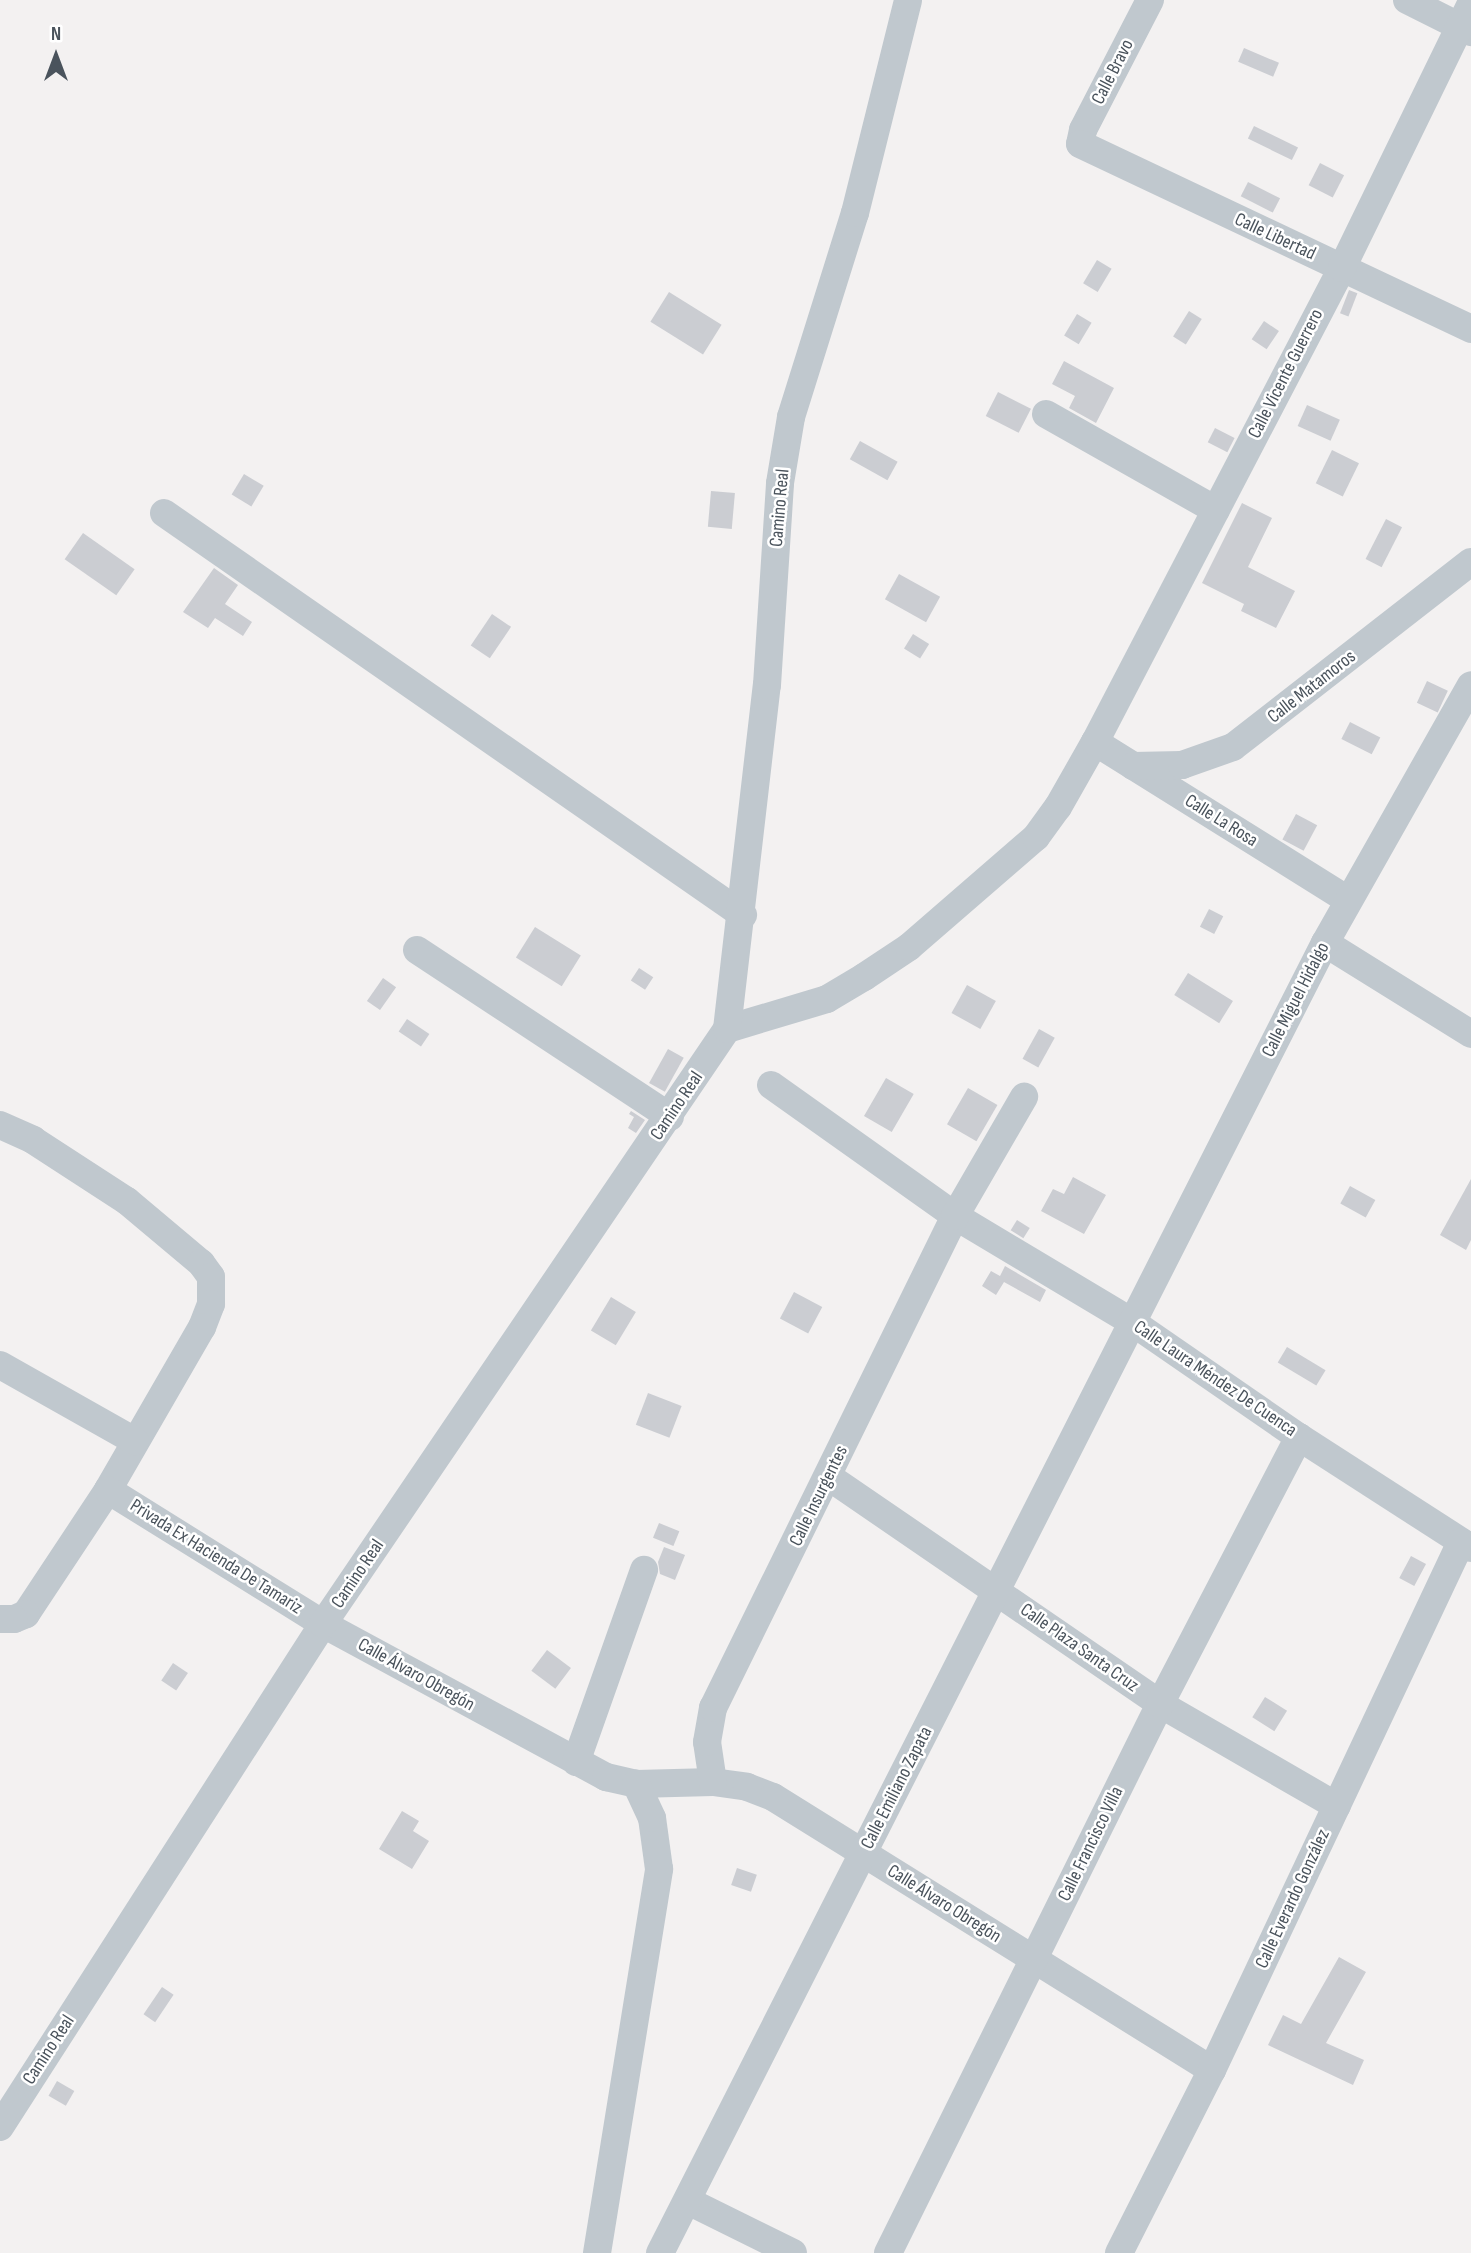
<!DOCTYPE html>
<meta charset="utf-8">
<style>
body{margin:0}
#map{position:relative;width:1471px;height:2253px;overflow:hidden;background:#f3f1f1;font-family:"Sofia Sans Condensed",sans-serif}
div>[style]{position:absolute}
.building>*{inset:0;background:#cbcdd2;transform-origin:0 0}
.minor>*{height:28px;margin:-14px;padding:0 14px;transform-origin:14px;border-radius:14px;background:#c0c8ce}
span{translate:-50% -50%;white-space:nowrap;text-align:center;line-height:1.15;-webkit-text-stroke:5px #fff;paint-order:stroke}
.street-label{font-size:19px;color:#4a535c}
.north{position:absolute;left:21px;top:21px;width:70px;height:70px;-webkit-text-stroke:5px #fff;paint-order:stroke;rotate:0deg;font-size:19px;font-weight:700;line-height:28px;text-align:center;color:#4a535c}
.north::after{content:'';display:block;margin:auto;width:24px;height:32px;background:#4a535c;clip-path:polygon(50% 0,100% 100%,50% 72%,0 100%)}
</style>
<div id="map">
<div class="building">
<i style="left:1244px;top:48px;width:38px;height:15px;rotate:23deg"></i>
<i style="left:1254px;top:126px;width:49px;height:14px;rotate:26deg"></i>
<i style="left:1320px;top:163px;width:27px;height:25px;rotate:27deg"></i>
<i style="left:1248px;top:182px;width:36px;height:16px;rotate:27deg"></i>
<i style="left:1097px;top:260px;width:17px;height:27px;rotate:31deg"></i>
<i style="left:1349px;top:290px;width:9px;height:25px;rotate:21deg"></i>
<i style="left:669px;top:292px;width:62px;height:35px;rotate:32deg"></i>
<i style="left:1189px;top:311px;width:15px;height:30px;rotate:32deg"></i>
<i style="left:1077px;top:314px;width:17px;height:25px;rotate:31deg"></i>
<i style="left:1264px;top:321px;width:18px;height:22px;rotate:34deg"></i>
<i style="clip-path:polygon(1064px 361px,1114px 388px,1096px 423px,1069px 408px,1075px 396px,1052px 384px)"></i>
<i style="left:998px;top:392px;width:37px;height:27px;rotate:27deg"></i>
<i style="left:1307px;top:405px;width:36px;height:23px;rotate:24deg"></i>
<i style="left:1215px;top:428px;width:22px;height:16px;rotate:27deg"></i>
<i style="left:860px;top:441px;width:43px;height:21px;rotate:29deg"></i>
<i style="left:1332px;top:450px;width:30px;height:37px;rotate:26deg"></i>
<i style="left:244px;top:474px;width:23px;height:24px;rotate:31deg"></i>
<i style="left:711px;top:491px;width:24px;height:36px;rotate:5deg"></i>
<i style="clip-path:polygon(1242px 503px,1272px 518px,1248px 567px,1295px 591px,1276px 628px,1241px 611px,1244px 604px,1202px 583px)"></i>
<i style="left:1386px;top:519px;width:18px;height:45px;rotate:27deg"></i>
<i style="left:83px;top:533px;width:63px;height:32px;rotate:35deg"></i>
<i style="clip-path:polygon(214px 568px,238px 585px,225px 604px,252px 622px,243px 636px,215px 618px,208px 628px,183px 612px)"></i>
<i style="left:899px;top:574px;width:47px;height:29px;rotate:29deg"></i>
<i style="left:492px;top:614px;width:23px;height:38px;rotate:34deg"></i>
<i style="left:913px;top:634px;width:19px;height:17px;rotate:32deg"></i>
<i style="left:1427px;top:681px;width:23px;height:24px;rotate:25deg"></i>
<i style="left:1350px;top:722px;width:34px;height:19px;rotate:27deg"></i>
<i style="left:1296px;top:814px;width:24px;height:29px;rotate:28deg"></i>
<i style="left:1209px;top:909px;width:16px;height:20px;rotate:27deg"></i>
<i style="left:535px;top:927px;width:54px;height:36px;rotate:32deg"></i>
<i style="left:639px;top:968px;width:17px;height:15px;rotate:33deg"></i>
<i style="left:1188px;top:973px;width:53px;height:26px;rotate:32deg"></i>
<i style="left:383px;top:978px;width:16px;height:28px;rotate:35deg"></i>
<i style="left:967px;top:985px;width:33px;height:32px;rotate:29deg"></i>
<i style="left:407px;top:1019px;width:27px;height:15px;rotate:34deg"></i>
<i style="left:1039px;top:1029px;width:18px;height:34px;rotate:29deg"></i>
<i style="left:668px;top:1049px;width:18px;height:39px;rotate:29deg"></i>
<i style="left:886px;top:1078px;width:32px;height:44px;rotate:30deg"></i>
<i style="left:968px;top:1088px;width:34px;height:42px;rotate:30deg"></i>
<i style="clip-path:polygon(631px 1111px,645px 1120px,636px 1133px,628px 1128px,634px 1117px,629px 1114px)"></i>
<i style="clip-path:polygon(1073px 1177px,1106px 1195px,1084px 1234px,1041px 1211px,1053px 1189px,1064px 1194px)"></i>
<i style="clip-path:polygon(1471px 1179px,1471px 1240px,1466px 1250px,1440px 1235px)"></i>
<i style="left:1350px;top:1186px;width:29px;height:20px;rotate:29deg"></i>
<i style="left:1017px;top:1220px;width:15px;height:12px;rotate:32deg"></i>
<i style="clip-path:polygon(1005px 1266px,1046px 1290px,1040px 1302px,1004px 1282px,996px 1295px,982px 1286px,991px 1271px,1000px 1276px)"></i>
<i style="left:794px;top:1292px;width:32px;height:30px;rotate:28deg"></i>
<i style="left:611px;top:1297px;width:29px;height:39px;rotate:31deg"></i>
<i style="left:1287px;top:1347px;width:45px;height:18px;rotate:31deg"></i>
<i style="left:648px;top:1393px;width:36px;height:34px;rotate:21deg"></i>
<i style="left:659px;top:1523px;width:22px;height:16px;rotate:22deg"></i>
<i style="clip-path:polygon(664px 1547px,685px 1555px,675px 1580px,660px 1574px,658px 1562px)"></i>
<i style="left:1411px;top:1556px;width:17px;height:25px;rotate:28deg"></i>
<i style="left:547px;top:1650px;width:30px;height:26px;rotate:37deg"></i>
<i style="left:173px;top:1663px;width:18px;height:21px;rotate:34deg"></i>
<i style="left:1265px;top:1697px;width:26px;height:24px;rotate:32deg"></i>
<i style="clip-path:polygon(402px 1811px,419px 1821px,413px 1831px,429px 1841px,412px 1869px,379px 1849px)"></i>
<i style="left:737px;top:1868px;width:21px;height:18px;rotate:19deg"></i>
<i style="clip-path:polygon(1339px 1957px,1366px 1972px,1326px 2043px,1364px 2060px,1353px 2085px,1268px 2045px,1283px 2015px,1301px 2024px)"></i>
<i style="left:162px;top:1987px;width:14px;height:33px;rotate:34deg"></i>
<i style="left:57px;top:2081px;width:20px;height:17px;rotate:30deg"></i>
</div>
<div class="minor">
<i style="left:1150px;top:0;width:146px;rotate:117.3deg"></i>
<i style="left:1083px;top:130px;width:14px;rotate:102deg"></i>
<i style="left:1080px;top:144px;width:433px;rotate:25.3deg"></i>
<i style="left:1407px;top:0;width:72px;rotate:26.6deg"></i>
<i style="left:1046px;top:414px;width:195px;rotate:29.5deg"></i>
<i style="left:164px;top:513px;width:705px;rotate:34.77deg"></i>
<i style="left:1095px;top:742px;width:298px;rotate:32deg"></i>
<i style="left:1133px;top:766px;width:49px;rotate:-1.2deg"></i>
<i style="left:1182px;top:765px;width:54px;rotate:-19.4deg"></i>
<i style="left:1233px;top:747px;width:301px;rotate:-37.9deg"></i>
<i style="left:1325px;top:943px;width:172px;rotate:31.9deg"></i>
<i style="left:417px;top:950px;width:303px;rotate:33.4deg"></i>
<i style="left:727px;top:1029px;width:104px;rotate:-16.7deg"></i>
<i style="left:827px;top:999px;width:43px;rotate:-30.7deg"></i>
<i style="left:864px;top:977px;width:54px;rotate:-33.7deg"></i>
<i style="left:909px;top:947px;width:168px;rotate:-40.9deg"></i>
<i style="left:1036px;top:837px;width:37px;rotate:-54deg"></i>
<i style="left:1058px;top:807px;width:75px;rotate:-60.4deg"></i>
<i style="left:1095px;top:742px;width:534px;rotate:-62.48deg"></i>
<i style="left:1342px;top:268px;width:295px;rotate:-64deg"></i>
<i style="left:771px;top:1085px;width:226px;rotate:35.4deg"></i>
<i style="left:955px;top:1216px;width:206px;rotate:30.9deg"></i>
<i style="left:1132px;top:1322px;width:203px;rotate:34.6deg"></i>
<i style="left:1299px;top:1437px;width:205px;rotate:32.8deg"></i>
<i style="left:0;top:1125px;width:36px;rotate:24deg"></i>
<i style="left:33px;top:1140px;width:112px;rotate:33deg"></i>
<i style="left:127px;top:1201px;width:97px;rotate:40deg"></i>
<i style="left:201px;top:1263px;width:17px;rotate:54deg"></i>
<i style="left:211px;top:1277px;width:27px;rotate:90deg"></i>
<i style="left:211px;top:1304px;width:25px;rotate:111deg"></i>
<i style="left:202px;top:1327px;width:188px;rotate:120deg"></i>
<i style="left:108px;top:1490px;width:149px;rotate:123.5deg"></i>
<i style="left:26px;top:1614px;width:13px;rotate:157deg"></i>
<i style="left:14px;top:1619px;width:14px;rotate:180deg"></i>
<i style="left:0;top:1365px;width:155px;rotate:29.4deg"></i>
<i style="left:829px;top:1477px;width:401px;rotate:34.4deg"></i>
<i style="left:1160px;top:1704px;width:204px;rotate:30deg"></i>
<i style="left:108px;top:1490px;width:253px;rotate:31.9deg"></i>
<i style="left:323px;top:1624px;width:322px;rotate:28.4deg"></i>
<i style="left:606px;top:1777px;width:31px;rotate:13deg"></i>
<i style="left:636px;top:1784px;width:77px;rotate:-1.5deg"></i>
<i style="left:713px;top:1782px;width:34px;rotate:8deg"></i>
<i style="left:747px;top:1787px;width:28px;rotate:21deg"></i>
<i style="left:773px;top:1797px;width:517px;rotate:31.88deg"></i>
<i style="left:576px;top:1762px;width:204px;rotate:-70.5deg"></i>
<i style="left:713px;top:1782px;width:40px;rotate:-98.5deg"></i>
<i style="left:707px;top:1742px;width:35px;rotate:-80deg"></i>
<i style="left:713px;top:1708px;width:548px;rotate:-63.81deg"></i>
<i style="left:955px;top:1216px;width:138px;rotate:-59.9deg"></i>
<i style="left:0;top:2127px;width:598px;rotate:-57.29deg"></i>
<i style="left:323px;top:1624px;width:719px;rotate:-55.82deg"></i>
<i style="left:727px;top:1029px;width:346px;rotate:-83.4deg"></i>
<i style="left:767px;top:685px;width:202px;rotate:-86.3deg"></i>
<i style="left:780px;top:483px;width:67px;rotate:-80.5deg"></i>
<i style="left:791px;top:417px;width:214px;rotate:-72.6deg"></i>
<i style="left:855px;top:213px;width:219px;rotate:-76deg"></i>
<i style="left:688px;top:2201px;width:117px;rotate:26.3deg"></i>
<i style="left:597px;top:2253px;width:389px;rotate:-80.8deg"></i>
<i style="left:659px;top:1869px;width:51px;rotate:-97.8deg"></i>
<i style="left:652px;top:1818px;width:38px;rotate:-115deg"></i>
<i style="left:660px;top:2253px;width:1469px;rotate:-63.09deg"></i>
<i style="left:1325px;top:943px;width:296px;rotate:-60.5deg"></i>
<i style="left:888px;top:2253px;width:613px;rotate:-63.64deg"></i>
<i style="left:1160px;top:1704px;width:301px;rotate:-62.5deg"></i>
<i style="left:1119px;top:2253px;width:205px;rotate:-63.1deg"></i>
<i style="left:1212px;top:2070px;width:584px;rotate:-64.75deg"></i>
</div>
<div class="street-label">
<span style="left:1113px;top:72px;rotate:-63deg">Calle Bravo</span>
<span style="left:1275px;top:237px;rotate:25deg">Calle Libertad</span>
<span style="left:1286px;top:374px;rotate:-63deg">Calle Vicente Guerrero</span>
<span style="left:780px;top:508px;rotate:-85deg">Camino Real</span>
<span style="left:1312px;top:687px;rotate:-38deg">Calle Matamoros</span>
<span style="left:1221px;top:821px;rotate:32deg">Calle La Rosa</span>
<span style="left:1296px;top:1000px;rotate:-63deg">Calle Miguel Hidalgo</span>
<span style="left:677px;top:1106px;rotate:-56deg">Camino Real</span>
<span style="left:1215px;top:1379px;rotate:34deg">Calle Laura Méndez De Cuenca</span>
<span style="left:819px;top:1496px;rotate:-64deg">Calle Insurgentes</span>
<span style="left:216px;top:1557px;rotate:32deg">Privada Ex Hacienda De Tamariz</span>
<span style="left:358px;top:1574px;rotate:-56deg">Camino Real</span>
<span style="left:1079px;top:1648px;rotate:35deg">Calle Plaza Santa Cruz</span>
<span style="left:416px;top:1675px;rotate:29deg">Calle Álvaro Obregón</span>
<span style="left:897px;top:1788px;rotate:-63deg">Calle Emiliano Zapata</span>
<span style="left:1091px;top:1844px;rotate:-64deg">Calle Francisco Villa</span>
<span style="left:1293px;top:1899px;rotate:-65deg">Calle Everardo González</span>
<span style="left:944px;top:1904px;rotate:32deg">Calle Álvaro Obregón</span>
<span style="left:49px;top:2050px;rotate:-57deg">Camino Real</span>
</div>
<div class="north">N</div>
</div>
